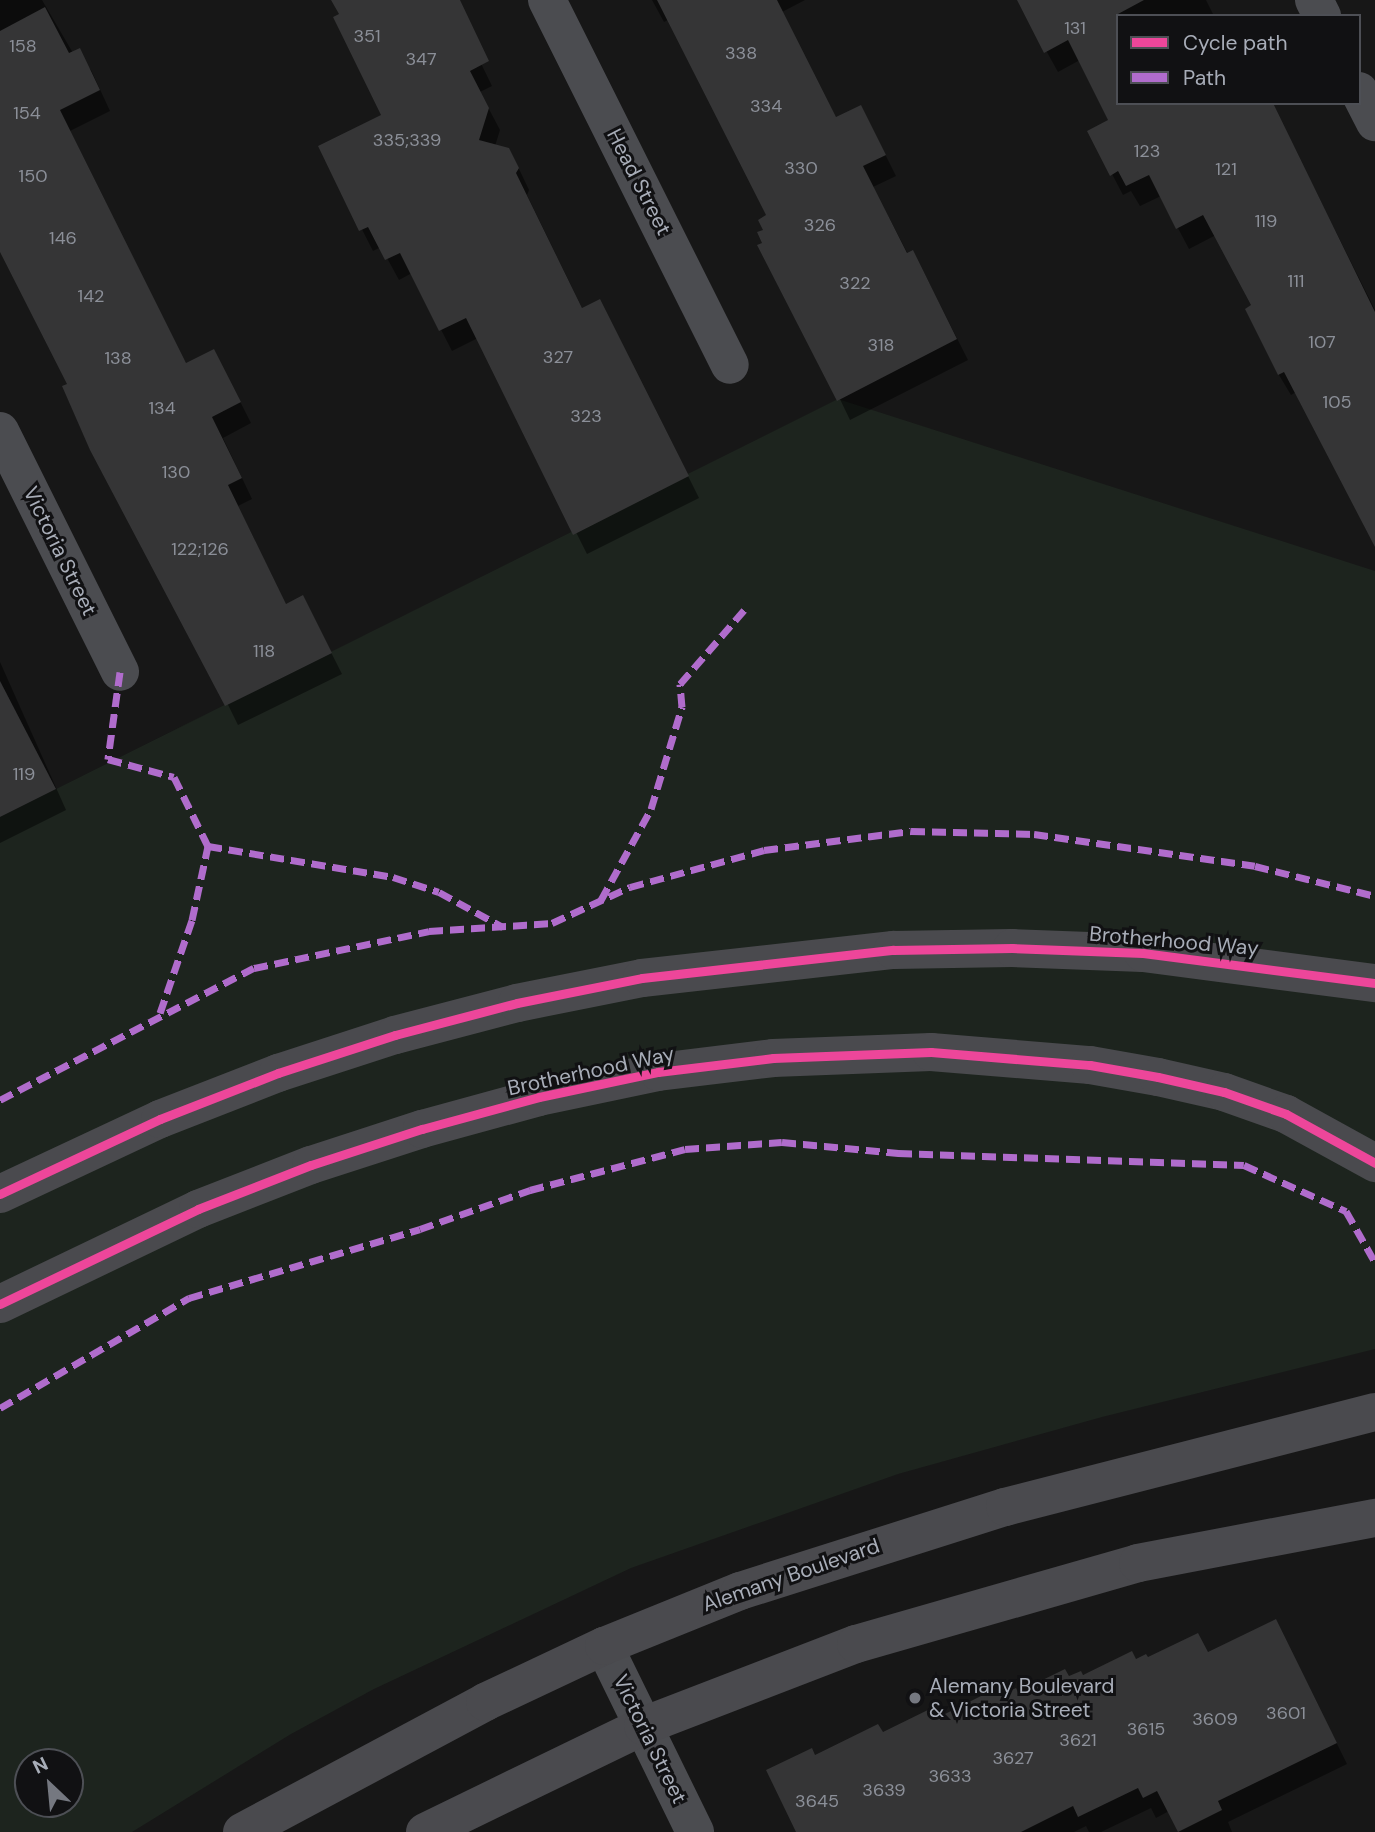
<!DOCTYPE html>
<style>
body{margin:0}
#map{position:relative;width:1375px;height:1832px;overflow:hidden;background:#171717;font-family:"DM Sans",sans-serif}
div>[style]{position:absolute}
.green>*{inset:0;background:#1d241e}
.shadow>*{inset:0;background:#0007}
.building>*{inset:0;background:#353536}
.street>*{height:38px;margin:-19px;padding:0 19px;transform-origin:19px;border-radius:19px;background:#4b4c50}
.secondary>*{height:38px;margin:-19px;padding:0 19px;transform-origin:19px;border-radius:19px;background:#4a4a4e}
.quiet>*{height:7px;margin-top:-3.5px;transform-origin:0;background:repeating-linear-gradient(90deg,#b06ccc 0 14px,transparent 0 21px)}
.cycleway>*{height:9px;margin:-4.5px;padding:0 4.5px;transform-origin:4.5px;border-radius:4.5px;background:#ed469a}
.dots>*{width:19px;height:19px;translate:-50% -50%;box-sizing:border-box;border:4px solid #111113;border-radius:50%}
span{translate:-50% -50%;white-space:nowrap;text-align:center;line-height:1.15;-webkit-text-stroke:6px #111113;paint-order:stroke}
.number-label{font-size:18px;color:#8b8f98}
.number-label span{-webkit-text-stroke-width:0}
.street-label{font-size:21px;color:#a8adb8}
.poi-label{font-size:21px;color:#a8adb8}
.left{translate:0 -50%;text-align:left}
.legend{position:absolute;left:1116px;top:14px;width:245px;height:91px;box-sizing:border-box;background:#111113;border:2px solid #4d4f55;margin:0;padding:9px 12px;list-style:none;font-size:21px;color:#a8adb8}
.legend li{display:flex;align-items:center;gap:14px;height:35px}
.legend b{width:35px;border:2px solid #4d4f55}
.north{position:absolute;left:14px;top:1748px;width:70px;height:70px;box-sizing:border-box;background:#111113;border:2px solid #4d4f55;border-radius:50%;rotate:334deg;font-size:19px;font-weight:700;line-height:28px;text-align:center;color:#a8adb8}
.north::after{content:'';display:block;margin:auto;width:24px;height:32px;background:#757880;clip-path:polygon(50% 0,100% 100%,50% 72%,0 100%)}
</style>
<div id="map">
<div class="green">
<i style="clip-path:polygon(evenodd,838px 399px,1375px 571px,1375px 1349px,1102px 1417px,898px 1474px,631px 1568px,374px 1689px,291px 1734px,132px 1832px,0 1832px,0 817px,838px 399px,28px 1762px,70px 1762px,70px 1804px,28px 1804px,28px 1762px)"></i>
</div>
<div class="shadow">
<i style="clip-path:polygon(0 0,42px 0,73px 53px,91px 70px,110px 111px,70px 131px,186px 365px,225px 372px,251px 423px,223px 438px,252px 499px,238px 506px,286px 605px,303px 597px,342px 674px,238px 725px,0 243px)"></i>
<i style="clip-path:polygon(333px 0,450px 0,492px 86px,480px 92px,500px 130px,495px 146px,508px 149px,520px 171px,529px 190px,527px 195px,583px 310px,611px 322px,699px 498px,587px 554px,478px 338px,452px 351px,412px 273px,399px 280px,381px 247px,373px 251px,320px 147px,383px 115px)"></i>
<i style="clip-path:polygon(652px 0,805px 0,782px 12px,836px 119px,872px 128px,896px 176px,873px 187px,908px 254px,924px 273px,968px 360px,850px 420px,765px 243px,768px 216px,668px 20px,664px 22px)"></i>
<i style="clip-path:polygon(1018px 0,1206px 0,1214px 16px,1118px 16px,1118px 103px,1276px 112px,1375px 310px,1375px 529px,1296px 392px,1291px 395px,1279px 375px,1247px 309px,1253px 306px,1216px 235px,1189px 249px,1161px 196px,1140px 206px,1131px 191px,1123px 195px,1090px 132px,1110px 121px,1080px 60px,1058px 72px)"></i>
<i style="clip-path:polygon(0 662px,66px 810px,0 843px)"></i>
<i style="clip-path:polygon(1276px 1621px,1347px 1764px,1228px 1822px,1232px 1832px,1179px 1832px,1169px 1811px,1156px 1818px,1151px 1808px,1101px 1832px,1089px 1832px,1086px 1826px,1074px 1832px,799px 1832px,815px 1757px,1004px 1695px,1136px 1661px,1209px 1654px)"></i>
</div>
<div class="building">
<i style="clip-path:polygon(331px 0,460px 0,489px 61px,470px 71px,489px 108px,479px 140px,509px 148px,519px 168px,516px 173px,582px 308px,600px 299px,689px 476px,573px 535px,466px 318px,439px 331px,400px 253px,385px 260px,368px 227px,359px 231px,318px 146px,381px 115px,333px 17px,339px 14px)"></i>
<i style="clip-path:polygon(657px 0,777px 0,836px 117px,861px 105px,886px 155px,863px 166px,907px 253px,913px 250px,957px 339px,837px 401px,757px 245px,762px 243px,757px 232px,763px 230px,758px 220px,766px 215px)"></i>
<i style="clip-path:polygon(1017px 0,1144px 0,1118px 14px,1118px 103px,1273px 103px,1375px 312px,1375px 547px,1284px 372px,1278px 375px,1245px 309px,1251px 305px,1203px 215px,1176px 229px,1149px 175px,1126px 186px,1118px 171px,1110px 176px,1087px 131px,1108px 120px,1068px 40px,1044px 53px)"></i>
<i style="clip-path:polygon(45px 7px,69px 53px,80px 48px,100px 90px,60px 110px,186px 363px,214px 349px,241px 402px,212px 417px,242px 478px,228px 485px,286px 604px,303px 595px,332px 653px,225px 706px,90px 450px,62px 386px,67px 384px,0 252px,0 31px)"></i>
<i style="clip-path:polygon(0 681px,56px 789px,0 817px)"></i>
<i style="clip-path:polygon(1276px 1619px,1337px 1743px,1218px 1801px,1222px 1810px,1178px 1832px,1157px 1791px,1143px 1798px,1138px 1788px,1078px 1817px,1073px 1806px,1021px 1832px,796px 1832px,766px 1770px,812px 1748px,815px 1755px,878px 1724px,883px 1732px,938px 1705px,943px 1715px,1001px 1686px,1005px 1693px,1016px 1688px,1018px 1692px,1065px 1669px,1069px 1676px,1081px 1671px,1083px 1675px,1132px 1651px,1136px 1659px,1146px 1654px,1148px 1657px,1198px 1633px,1208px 1652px)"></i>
</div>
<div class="street">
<i style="left:547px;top:0;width:408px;rotate:63.4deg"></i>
<i style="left:1314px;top:0;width:18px;rotate:63deg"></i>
<i style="left:1359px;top:91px;width:35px;rotate:63deg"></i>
<i style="left:0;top:431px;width:269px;rotate:63.5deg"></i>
<i style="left:604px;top:1646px;width:207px;rotate:63.9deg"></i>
</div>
<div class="secondary">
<i style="left:0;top:1194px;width:177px;rotate:-25.1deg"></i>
<i style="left:160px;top:1119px;width:127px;rotate:-21.3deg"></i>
<i style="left:278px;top:1073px;width:123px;rotate:-18deg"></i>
<i style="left:395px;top:1035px;width:126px;rotate:-14.7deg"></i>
<i style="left:517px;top:1003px;width:127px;rotate:-11.3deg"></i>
<i style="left:642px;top:978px;width:253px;rotate:-6.4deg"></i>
<i style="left:893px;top:950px;width:119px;rotate:-1deg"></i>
<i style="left:1012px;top:948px;width:131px;rotate:2.2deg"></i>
<i style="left:1143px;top:953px;width:234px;rotate:7.4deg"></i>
<i style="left:0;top:1304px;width:220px;rotate:-25.6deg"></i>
<i style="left:198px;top:1209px;width:121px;rotate:-21.3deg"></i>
<i style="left:311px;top:1165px;width:117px;rotate:-18deg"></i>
<i style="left:422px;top:1129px;width:121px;rotate:-15.3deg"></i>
<i style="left:539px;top:1097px;width:122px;rotate:-11.9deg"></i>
<i style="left:658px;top:1072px;width:116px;rotate:-6.9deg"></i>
<i style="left:773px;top:1058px;width:158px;rotate:-2.2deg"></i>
<i style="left:931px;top:1052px;width:160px;rotate:4.7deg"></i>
<i style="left:1090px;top:1065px;width:69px;rotate:10deg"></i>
<i style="left:1158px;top:1077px;width:68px;rotate:12.8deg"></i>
<i style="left:1224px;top:1092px;width:66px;rotate:19.5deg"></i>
<i style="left:1286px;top:1114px;width:102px;rotate:28.8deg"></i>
<i style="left:242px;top:1832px;width:276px;rotate:-28.1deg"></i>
<i style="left:485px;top:1702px;width:132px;rotate:-25.2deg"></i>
<i style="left:604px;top:1646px;width:147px;rotate:-22deg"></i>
<i style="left:740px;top:1591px;width:278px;rotate:-17.6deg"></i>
<i style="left:1005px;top:1507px;width:382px;rotate:-14.4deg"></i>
<i style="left:425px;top:1832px;width:242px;rotate:-25.9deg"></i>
<i style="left:643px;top:1726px;width:228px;rotate:-21.1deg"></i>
<i style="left:856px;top:1644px;width:293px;rotate:-16deg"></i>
<i style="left:1138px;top:1563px;width:241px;rotate:-10.8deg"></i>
</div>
<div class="quiet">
<i style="left:120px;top:672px;width:88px;rotate:97.9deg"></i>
<i style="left:108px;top:759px;width:68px;rotate:15.3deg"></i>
<i style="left:174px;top:777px;width:77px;rotate:63.8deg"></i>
<i style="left:601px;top:900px;width:104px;rotate:-61.2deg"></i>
<i style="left:651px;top:809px;width:107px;rotate:-73.1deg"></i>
<i style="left:682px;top:707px;width:23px;rotate:-95deg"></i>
<i style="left:680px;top:684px;width:98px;rotate:-49.1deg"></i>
<i style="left:160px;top:1013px;width:98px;rotate:-71deg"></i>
<i style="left:192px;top:920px;width:76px;rotate:-77.8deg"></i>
<i style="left:208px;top:846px;width:188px;rotate:9.5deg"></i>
<i style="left:393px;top:877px;width:48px;rotate:18.1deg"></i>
<i style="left:439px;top:892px;width:73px;rotate:28.7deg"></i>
<i style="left:0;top:1100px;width:286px;rotate:-27.5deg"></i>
<i style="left:254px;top:968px;width:179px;rotate:-11.9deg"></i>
<i style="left:429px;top:931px;width:123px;rotate:-3.7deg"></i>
<i style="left:552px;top:923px;width:86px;rotate:-24.8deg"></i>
<i style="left:630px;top:887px;width:139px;rotate:-15.4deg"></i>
<i style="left:764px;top:850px;width:148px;rotate:-7.4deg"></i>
<i style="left:911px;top:831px;width:123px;rotate:1.4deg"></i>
<i style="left:1034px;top:834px;width:223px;rotate:8.2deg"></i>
<i style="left:1255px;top:866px;width:124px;rotate:14deg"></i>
<i style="left:0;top:1408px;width:219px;rotate:-30.2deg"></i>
<i style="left:189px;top:1298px;width:241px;rotate:-16.6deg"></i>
<i style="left:420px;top:1229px;width:117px;rotate:-19.5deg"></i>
<i style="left:530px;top:1190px;width:160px;rotate:-14.8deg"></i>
<i style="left:685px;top:1149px;width:97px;rotate:-4.1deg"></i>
<i style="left:782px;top:1142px;width:117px;rotate:5.4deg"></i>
<i style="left:898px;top:1153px;width:346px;rotate:2deg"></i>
<i style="left:1244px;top:1165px;width:112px;rotate:24.3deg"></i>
<i style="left:1346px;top:1211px;width:59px;rotate:60.4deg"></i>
</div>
<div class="cycleway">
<i style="left:0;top:1194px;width:177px;rotate:-25.1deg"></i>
<i style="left:160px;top:1119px;width:127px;rotate:-21.3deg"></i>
<i style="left:278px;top:1073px;width:123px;rotate:-18deg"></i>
<i style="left:395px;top:1035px;width:126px;rotate:-14.7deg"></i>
<i style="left:517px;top:1003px;width:127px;rotate:-11.3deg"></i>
<i style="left:642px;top:978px;width:253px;rotate:-6.4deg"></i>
<i style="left:893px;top:950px;width:119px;rotate:-1deg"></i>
<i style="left:1012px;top:948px;width:131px;rotate:2.2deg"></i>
<i style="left:1143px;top:953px;width:234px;rotate:7.4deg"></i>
<i style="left:0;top:1304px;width:220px;rotate:-25.6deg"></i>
<i style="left:198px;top:1209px;width:121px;rotate:-21.3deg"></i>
<i style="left:311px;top:1165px;width:117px;rotate:-18deg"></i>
<i style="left:422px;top:1129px;width:121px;rotate:-15.3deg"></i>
<i style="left:539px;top:1097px;width:122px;rotate:-11.9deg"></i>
<i style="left:658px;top:1072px;width:116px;rotate:-6.9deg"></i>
<i style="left:773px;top:1058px;width:158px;rotate:-2.2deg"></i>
<i style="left:931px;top:1052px;width:160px;rotate:4.7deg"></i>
<i style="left:1090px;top:1065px;width:69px;rotate:10deg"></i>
<i style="left:1158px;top:1077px;width:68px;rotate:12.8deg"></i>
<i style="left:1224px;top:1092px;width:66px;rotate:19.5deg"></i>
<i style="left:1286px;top:1114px;width:102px;rotate:28.8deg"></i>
</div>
<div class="dots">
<i style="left:915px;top:1698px;background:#757880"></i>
</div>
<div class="number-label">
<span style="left:1075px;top:28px">131</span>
<span style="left:367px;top:36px">351</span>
<span style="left:23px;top:46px">158</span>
<span style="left:741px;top:53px">338</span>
<span style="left:421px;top:59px">347</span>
<span style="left:766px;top:106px">334</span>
<span style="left:27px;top:113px">154</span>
<span style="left:407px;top:140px">335;339</span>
<span style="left:1147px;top:151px">123</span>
<span style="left:801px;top:168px">330</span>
<span style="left:1226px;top:169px">121</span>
<span style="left:33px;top:176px">150</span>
<span style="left:1266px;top:221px">119</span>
<span style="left:820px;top:225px">326</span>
<span style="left:63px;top:238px">146</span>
<span style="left:1296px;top:281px">111</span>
<span style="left:855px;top:283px">322</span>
<span style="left:91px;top:296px">142</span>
<span style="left:1322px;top:342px">107</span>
<span style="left:881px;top:345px">318</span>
<span style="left:558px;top:357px">327</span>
<span style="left:118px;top:358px">138</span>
<span style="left:1337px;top:402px">105</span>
<span style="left:162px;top:408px">134</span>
<span style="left:586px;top:416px">323</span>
<span style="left:176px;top:472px">130</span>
<span style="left:200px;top:549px">122;126</span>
<span style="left:264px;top:651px">118</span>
<span style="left:24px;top:774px">119</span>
<span style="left:1286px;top:1713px">3601</span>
<span style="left:1215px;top:1719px">3609</span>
<span style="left:1146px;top:1729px">3615</span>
<span style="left:1078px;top:1740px">3621</span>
<span style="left:1013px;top:1758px">3627</span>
<span style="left:950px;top:1776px">3633</span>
<span style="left:884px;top:1790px">3639</span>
<span style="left:817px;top:1801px">3645</span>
</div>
<div class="street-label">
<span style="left:639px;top:182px;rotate:63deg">Head Street</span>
<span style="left:60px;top:551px;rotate:64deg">Victoria Street</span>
<span style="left:1174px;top:941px;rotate:5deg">Brotherhood Way</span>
<span style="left:591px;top:1071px;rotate:-12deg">Brotherhood Way</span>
<span style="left:791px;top:1575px;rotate:-19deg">Alemany Boulevard</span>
<span style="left:650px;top:1739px;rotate:64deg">Victoria Street</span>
</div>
<div class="poi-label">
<span class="left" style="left:929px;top:1698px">Alemany Boulevard<br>&amp; Victoria Street</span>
</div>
<ul class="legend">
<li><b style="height:9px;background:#ed469a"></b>Cycle path</li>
<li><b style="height:9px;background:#b06ccc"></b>Path</li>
</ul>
<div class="north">N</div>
</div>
